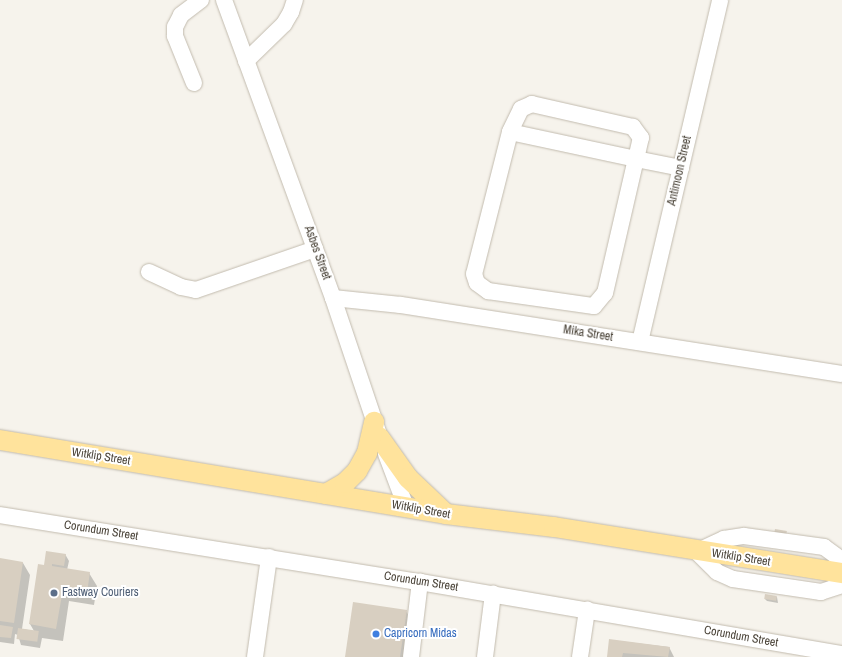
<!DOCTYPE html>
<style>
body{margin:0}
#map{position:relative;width:842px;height:657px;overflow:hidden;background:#f6f3ec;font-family:"Archivo Narrow",sans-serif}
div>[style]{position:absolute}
.shadow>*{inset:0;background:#0003}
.building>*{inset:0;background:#d8cfc1;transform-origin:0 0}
.roads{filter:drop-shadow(0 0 1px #c2bbae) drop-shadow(0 0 1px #c2bbae)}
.minor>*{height:16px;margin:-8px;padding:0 8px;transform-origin:8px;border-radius:8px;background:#fff}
.major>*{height:20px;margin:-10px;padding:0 10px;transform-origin:10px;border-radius:10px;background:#ffe39c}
.dots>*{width:11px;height:11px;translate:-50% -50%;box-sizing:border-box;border:2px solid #fff;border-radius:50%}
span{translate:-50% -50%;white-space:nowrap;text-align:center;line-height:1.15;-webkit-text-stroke:4px #fff;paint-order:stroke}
.street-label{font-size:12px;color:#4b4439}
.service-label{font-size:12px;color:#4e5e75}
.left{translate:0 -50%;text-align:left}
.shop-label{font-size:12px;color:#366cbe}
</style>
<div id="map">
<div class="shadow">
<i style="clip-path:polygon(0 548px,0 559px,23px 563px,30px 575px,22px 629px,34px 631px,30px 624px,39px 565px,47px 567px,65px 554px,69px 561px,67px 570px,89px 573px,97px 586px,94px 605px,69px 601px,63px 641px,42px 638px,40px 648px,21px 645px,18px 635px,15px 634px,14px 644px,0 642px)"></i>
<i style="clip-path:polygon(777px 597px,778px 603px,767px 601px,765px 599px)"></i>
<i style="clip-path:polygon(406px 611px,413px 624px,408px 657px,346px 657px)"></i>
<i style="clip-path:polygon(610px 640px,669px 647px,674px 657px,608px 657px)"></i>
</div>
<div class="building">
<i style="left:775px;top:529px;width:12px;height:6px;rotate:9deg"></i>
<i style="clip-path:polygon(46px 551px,66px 554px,64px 566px,52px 564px,52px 566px,90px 572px,87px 593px,63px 589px,56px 629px,29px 624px,38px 564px,44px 565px)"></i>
<i style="clip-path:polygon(0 558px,23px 562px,14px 623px,0 621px)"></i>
<i style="left:765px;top:594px;width:12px;height:5px;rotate:9deg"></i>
<i style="clip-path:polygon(353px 602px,407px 610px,400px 657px,345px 657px)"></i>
<i style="clip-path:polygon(0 625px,13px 627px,11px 638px,0 637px)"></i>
<i style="left:18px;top:628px;width:21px;height:11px;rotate:8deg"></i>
<i style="clip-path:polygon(609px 639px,670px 647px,668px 657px,623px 653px,622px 657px,607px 657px)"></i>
</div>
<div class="roads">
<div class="minor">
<i style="left:224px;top:0;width:317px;rotate:69.9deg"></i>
<i style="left:333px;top:298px;width:141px;rotate:71.4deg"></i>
<i style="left:246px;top:61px;width:53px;rotate:-44.2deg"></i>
<i style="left:284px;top:24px;width:14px;rotate:-60deg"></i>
<i style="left:291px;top:12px;width:13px;rotate:-72deg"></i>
<i style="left:194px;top:83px;width:51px;rotate:-112deg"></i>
<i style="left:175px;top:36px;width:9px;rotate:-90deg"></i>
<i style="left:175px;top:27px;width:13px;rotate:-63deg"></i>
<i style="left:181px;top:15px;width:25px;rotate:-37deg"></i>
<i style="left:510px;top:132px;width:129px;rotate:12.1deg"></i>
<i style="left:636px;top:159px;width:22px;rotate:-77deg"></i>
<i style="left:641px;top:138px;width:14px;rotate:-126deg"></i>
<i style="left:633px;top:127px;width:104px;rotate:-167.2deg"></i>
<i style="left:532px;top:104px;width:12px;rotate:156deg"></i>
<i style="left:521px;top:109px;width:25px;rotate:116deg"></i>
<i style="left:510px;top:132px;width:146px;rotate:104.2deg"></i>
<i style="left:474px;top:274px;width:9px;rotate:72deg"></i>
<i style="left:477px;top:283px;width:14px;rotate:36deg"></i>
<i style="left:488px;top:291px;width:107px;rotate:8.1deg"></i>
<i style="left:594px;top:306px;width:17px;rotate:-50deg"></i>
<i style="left:605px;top:293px;width:138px;rotate:-77deg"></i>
<i style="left:636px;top:159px;width:46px;rotate:11.3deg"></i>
<i style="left:149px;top:272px;width:35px;rotate:25deg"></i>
<i style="left:181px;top:287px;width:15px;rotate:11deg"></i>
<i style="left:196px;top:290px;width:126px;rotate:-19deg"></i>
<i style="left:333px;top:298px;width:68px;rotate:5.9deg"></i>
<i style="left:401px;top:305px;width:446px;rotate:8.9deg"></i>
<i style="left:640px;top:342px;width:351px;rotate:-76.8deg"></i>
<i style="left:386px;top:454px;width:57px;rotate:69.3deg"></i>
<i style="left:0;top:515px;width:425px;rotate:9.1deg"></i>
<i style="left:420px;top:582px;width:428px;rotate:9.7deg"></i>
<i style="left:696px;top:551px;width:30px;rotate:45deg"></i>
<i style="left:717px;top:572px;width:17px;rotate:24deg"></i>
<i style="left:733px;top:579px;width:89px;rotate:8.4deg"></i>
<i style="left:821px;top:592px;width:22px;rotate:-18deg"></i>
<i style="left:698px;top:551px;width:29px;rotate:-25deg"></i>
<i style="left:724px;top:539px;width:20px;rotate:-9deg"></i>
<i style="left:744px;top:536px;width:81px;rotate:7.8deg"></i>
<i style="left:824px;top:547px;width:22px;rotate:36deg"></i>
<i style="left:255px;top:657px;width:101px;rotate:-82deg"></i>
<i style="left:411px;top:657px;width:76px;rotate:-83.2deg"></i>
<i style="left:485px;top:657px;width:64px;rotate:-82.8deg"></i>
<i style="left:580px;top:657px;width:48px;rotate:-81.5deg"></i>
</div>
<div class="major">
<i style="left:379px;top:437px;width:50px;rotate:54.7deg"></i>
<i style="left:408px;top:478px;width:52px;rotate:43.5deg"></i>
<i style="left:0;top:440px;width:452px;rotate:9.4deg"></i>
<i style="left:446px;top:514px;width:109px;rotate:6.9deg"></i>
<i style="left:554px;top:527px;width:292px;rotate:9.1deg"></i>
<i style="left:326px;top:494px;width:22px;rotate:-30deg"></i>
<i style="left:345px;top:483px;width:17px;rotate:-45deg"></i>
<i style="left:357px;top:471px;width:21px;rotate:-61deg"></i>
<i style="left:367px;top:453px;width:32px;rotate:-77deg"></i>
</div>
</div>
<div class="dots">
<i style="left:54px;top:593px;background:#5c6f8a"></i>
<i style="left:376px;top:634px;background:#3f7fe0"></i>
</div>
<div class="street-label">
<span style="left:680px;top:171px;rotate:-77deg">Antimoon Street</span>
<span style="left:317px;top:253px;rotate:70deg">Asbes Street</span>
<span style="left:588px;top:334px;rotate:9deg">Mika Street</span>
<span style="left:101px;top:457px;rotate:9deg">Witklip Street</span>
<span style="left:421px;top:510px;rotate:10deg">Witklip Street</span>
<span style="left:101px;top:531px;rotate:9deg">Corundum Street</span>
<span style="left:741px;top:558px;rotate:9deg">Witklip Street</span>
<span style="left:421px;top:582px;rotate:9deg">Corundum Street</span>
<span style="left:741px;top:637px;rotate:10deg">Corundum Street</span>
</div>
<div class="service-label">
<span class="left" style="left:62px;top:593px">Fastway Couriers</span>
</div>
<div class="shop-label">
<span class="left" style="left:384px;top:634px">Capricorn Midas</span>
</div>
</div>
